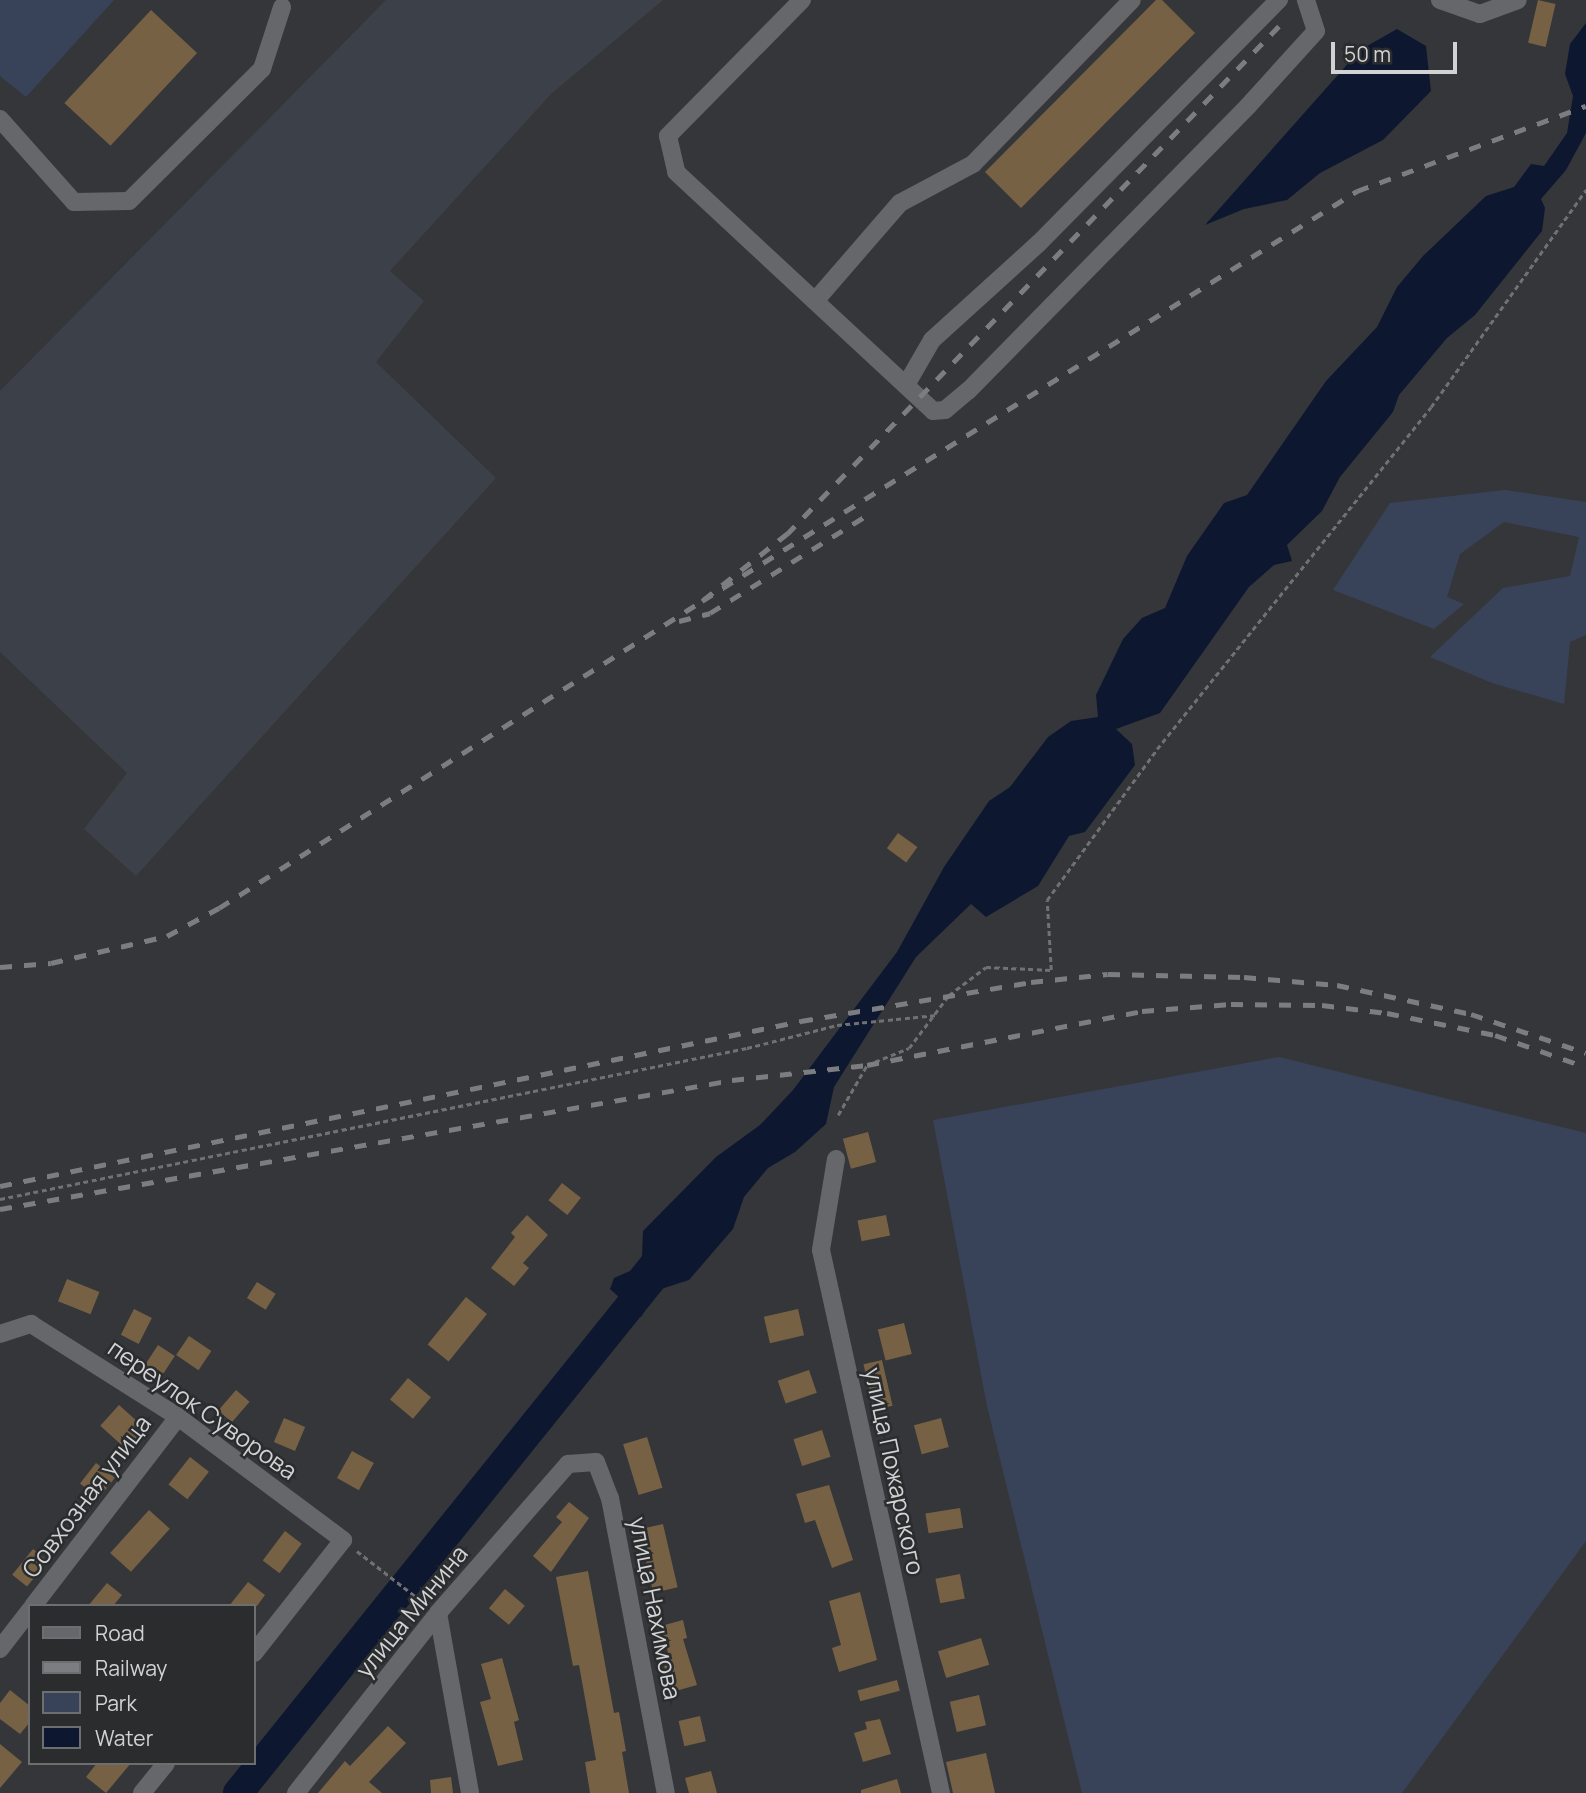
<!DOCTYPE html>
<meta charset="utf-8">
<style>
body{margin:0}
#map{position:relative;width:1586px;height:1793px;overflow:hidden;background:#353639;font-family:Manrope,sans-serif}
div>[style]{position:absolute}
.built>*{inset:0;background:#3c4048}
.green>*{inset:0;background:#38435a}
.water>*{inset:0;background:#0d1830}
.river>*{height:30px;margin:-15px;padding:0 15px;transform-origin:15px;border-radius:15px;background:#0d1830}
.building>*{inset:0;background:#776145;transform-origin:0 0}
.path>*{height:2.5px;margin-top:-1.25px;transform-origin:0;background:repeating-linear-gradient(90deg,#707173 0 5px,transparent 0 8.5px)}
.minor>*{height:18px;margin:-9px;padding:0 9px;transform-origin:9px;border-radius:9px;background:#66676a}
.rail>*{height:5px;margin-top:-2.5px;transform-origin:0;background:repeating-linear-gradient(90deg,#7c7d80 0 12px,transparent 0 24px)}
span{translate:-50% -50%;white-space:nowrap;text-align:center;line-height:1.15;-webkit-text-stroke:5px #2b2c2e;paint-order:stroke}
.street-label{font-size:24px;color:#d1d2d4}
.legend{position:absolute;left:28px;top:1604px;width:228px;height:161px;box-sizing:border-box;background:#2b2c2e;border:2px solid #6d6e70;margin:0;padding:9px 12px;list-style:none;font-size:21px;color:#d1d2d4}
.legend li{display:flex;align-items:center;gap:14px;height:35px}
.legend b{width:35px;border:2px solid #6d6e70}
.scale{position:absolute;left:1331px;top:42px;width:126px;height:32px;box-sizing:border-box;border:4px solid #d1d2d4;border-top:0;padding-left:9px;font-size:21px;line-height:24px;white-space:nowrap;color:#d1d2d4;-webkit-text-stroke:5px #2b2c2e;paint-order:stroke}
</style>
<div id="map">
<div class="built">
<i style="clip-path:polygon(386px 0,663px 0,551px 94px,390px 271px,424px 301px,376px 362px,496px 478px,136px 876px,84px 829px,127px 773px,0 652px,0 391px)"></i>
</div>
<div class="green">
<i style="clip-path:polygon(0 0,114px 0,26px 97px,0 76px)"></i>
<i style="clip-path:polygon(1505px 490px,1586px 502px,1586px 635px,1570px 642px,1564px 704px,1492px 683px,1430px 657px,1503px 588px,1570px 576px,1579px 537px,1504px 522px,1460px 554px,1447px 597px,1464px 604px,1434px 629px,1333px 590px,1390px 503px)"></i>
<i style="clip-path:polygon(1279px 1057px,1586px 1133px,1586px 1541px,1402px 1793px,1082px 1793px,987px 1406px,933px 1120px)"></i>
</div>
<div class="water">
<i style="clip-path:polygon(1586px 23px,1586px 133px,1566px 170px,1541px 199px,1545px 208px,1542px 231px,1475px 315px,1447px 338px,1399px 395px,1393px 412px,1340px 477px,1322px 511px,1287px 545px,1292px 561px,1274px 565px,1249px 587px,1160px 713px,1116px 729px,1132px 744px,1135px 765px,1085px 832px,1069px 836px,1038px 886px,986px 917px,971px 904px,916px 957px,834px 1087px,826px 1124px,795px 1152px,768px 1168px,744px 1197px,733px 1229px,689px 1280px,658px 1290px,641px 1317px,610px 1289px,614px 1278px,630px 1271px,642px 1256px,643px 1231px,716px 1157px,760px 1125px,793px 1090px,897px 952px,944px 867px,989px 801px,1010px 787px,1048px 737px,1071px 721px,1098px 717px,1096px 695px,1123px 639px,1142px 618px,1165px 608px,1187px 556px,1224px 503px,1247px 495px,1326px 381px,1377px 327px,1397px 287px,1423px 256px,1486px 196px,1514px 187px,1531px 164px,1544px 166px,1567px 133px,1573px 96px,1565px 74px,1570px 44px)"></i>
<i style="clip-path:polygon(1397px 29px,1426px 46px,1431px 91px,1383px 140px,1320px 173px,1287px 200px,1244px 209px,1205px 225px,1360px 50px)"></i>
</div>
<div class="river">
<i style="left:238px;top:1793px;width:664px;rotate:-51.18deg"></i>
</div>
<div class="building">
<i style="clip-path:polygon(1156px 0,1162px 0,1195px 33px,1021px 208px,985px 172px)"></i>
<i style="left:1538px;top:0;width:18px;height:44px;rotate:13deg"></i>
<i style="left:151px;top:10px;width:63px;height:127px;rotate:43deg"></i>
<i style="left:898px;top:833px;width:24px;height:19px;rotate:36deg"></i>
<i style="left:868px;top:1132px;width:31px;height:26px;rotate:75deg"></i>
<i style="left:562px;top:1183px;width:24px;height:22px;rotate:38deg"></i>
<i style="clip-path:polygon(527px 1215px,548px 1235px,523px 1263px,529px 1268px,514px 1286px,491px 1268px,515px 1237px,511px 1233px)"></i>
<i style="left:886px;top:1215px;width:21px;height:29px;rotate:79deg"></i>
<i style="left:67px;top:1279px;width:35px;height:24px;rotate:22deg"></i>
<i style="left:257px;top:1282px;width:22px;height:19px;rotate:32deg"></i>
<i style="left:466px;top:1297px;width:27px;height:61px;rotate:39deg"></i>
<i style="left:134px;top:1309px;width:20px;height:29px;rotate:27deg"></i>
<i style="left:798px;top:1309px;width:27px;height:35px;rotate:77deg"></i>
<i style="left:904px;top:1323px;width:32px;height:27px;rotate:76deg"></i>
<i style="left:189px;top:1336px;width:27px;height:23px;rotate:34deg"></i>
<i style="left:158px;top:1345px;width:20px;height:28px;rotate:33deg"></i>
<i style="left:882px;top:1360px;width:47px;height:19px;rotate:77deg"></i>
<i style="left:809px;top:1370px;width:24px;height:33px;rotate:71deg"></i>
<i style="left:408px;top:1378px;width:30px;height:28px;rotate:40deg"></i>
<i style="left:236px;top:1390px;width:18px;height:27px;rotate:41deg"></i>
<i style="left:119px;top:1405px;width:36px;height:28px;rotate:42deg"></i>
<i style="left:284px;top:1418px;width:23px;height:26px;rotate:23deg"></i>
<i style="left:941px;top:1418px;width:30px;height:28px;rotate:75deg"></i>
<i style="left:822px;top:1430px;width:28px;height:30px;rotate:72deg"></i>
<i style="left:647px;top:1437px;width:53px;height:25px;rotate:73deg"></i>
<i style="left:352px;top:1451px;width:25px;height:31px;rotate:29deg"></i>
<i style="left:190px;top:1457px;width:24px;height:35px;rotate:38deg"></i>
<i style="left:96px;top:1463px;width:24px;height:26px;rotate:38deg"></i>
<i style="clip-path:polygon(829px 1485px,853px 1560px,832px 1568px,815px 1520px,805px 1523px,796px 1494px)"></i>
<i style="clip-path:polygon(569px 1502px,589px 1518px,551px 1572px,533px 1556px,562px 1522px,556px 1517px)"></i>
<i style="left:960px;top:1508px;width:20px;height:35px;rotate:81deg"></i>
<i style="left:149px;top:1510px;width:28px;height:58px;rotate:42deg"></i>
<i style="left:663px;top:1524px;width:65px;height:25px;rotate:77deg"></i>
<i style="left:285px;top:1531px;width:21px;height:37px;rotate:37deg"></i>
<i style="left:33px;top:1549px;width:19px;height:33px;rotate:39deg"></i>
<i style="clip-path:polygon(588px 1571px,614px 1713px,619px 1712px,626px 1751px,622px 1752px,629px 1793px,590px 1793px,585px 1762px,596px 1760px,579px 1665px,573px 1666px,556px 1577px)"></i>
<i style="left:960px;top:1574px;width:25px;height:25px;rotate:79deg"></i>
<i style="clip-path:polygon(248px 1582px,265px 1595px,257px 1606px,229px 1606px)"></i>
<i style="clip-path:polygon(107px 1583px,122px 1595px,113px 1606px,88px 1606px)"></i>
<i style="left:505px;top:1589px;width:26px;height:25px;rotate:40deg"></i>
<i style="clip-path:polygon(860px 1592px,877px 1660px,839px 1672px,832px 1648px,841px 1645px,829px 1601px)"></i>
<i style="clip-path:polygon(683px 1620px,687px 1638px,683px 1639px,697px 1685px,672px 1692px,664px 1666px,671px 1664px,661px 1626px)"></i>
<i style="left:981px;top:1638px;width:28px;height:45px;rotate:73deg"></i>
<i style="clip-path:polygon(502px 1658px,519px 1720px,514px 1722px,523px 1760px,498px 1766px,480px 1702px,491px 1699px,481px 1664px)"></i>
<i style="left:897px;top:1680px;width:11px;height:41px;rotate:75deg"></i>
<i style="clip-path:polygon(10px 1690px,30px 1706px,30px 1722px,20px 1734px,0 1719px,0 1703px)"></i>
<i style="left:979px;top:1695px;width:31px;height:30px;rotate:77deg"></i>
<i style="left:700px;top:1716px;width:26px;height:22px;rotate:77deg"></i>
<i style="clip-path:polygon(880px 1719px,891px 1754px,863px 1762px,854px 1733px,867px 1729px,865px 1722px)"></i>
<i style="clip-path:polygon(388px 1726px,406px 1743px,369px 1782px,382px 1793px,318px 1793px,345px 1761px,350px 1766px)"></i>
<i style="clip-path:polygon(0 1744px,22px 1762px,0 1788px)"></i>
<i style="clip-path:polygon(986px 1753px,995px 1793px,953px 1793px,946px 1762px)"></i>
<i style="clip-path:polygon(97px 1763px,131px 1763px,106px 1793px,86px 1777px)"></i>
<i style="clip-path:polygon(711px 1771px,717px 1793px,689px 1793px,685px 1778px)"></i>
<i style="clip-path:polygon(451px 1777px,453px 1793px,431px 1793px,430px 1780px)"></i>
<i style="clip-path:polygon(897px 1779px,901px 1793px,861px 1793px,861px 1790px)"></i>
</div>
<div class="path">
<i style="left:838px;top:1115px;width:58px;rotate:-59.9deg"></i>
<i style="left:867px;top:1065px;width:45px;rotate:-22deg"></i>
<i style="left:909px;top:1048px;width:66px;rotate:-53deg"></i>
<i style="left:949px;top:995px;width:46px;rotate:-37.1deg"></i>
<i style="left:986px;top:967px;width:65px;rotate:2.6deg"></i>
<i style="left:1051px;top:970px;width:70px;rotate:-93.3deg"></i>
<i style="left:1047px;top:900px;width:187px;rotate:-53.9deg"></i>
<i style="left:1157px;top:749px;width:438px;rotate:-51.3deg"></i>
<i style="left:1431px;top:407px;width:267px;rotate:-54.5deg"></i>
<i style="left:0;top:1199px;width:762px;rotate:-11.43deg"></i>
<i style="left:747px;top:1048px;width:93px;rotate:-14.3deg"></i>
<i style="left:837px;top:1025px;width:100px;rotate:-5.7deg"></i>
<i style="left:357px;top:1551px;width:85px;rotate:37.8deg"></i>
</div>
<div class="minor">
<i style="left:802px;top:0;width:191px;rotate:134.6deg"></i>
<i style="left:668px;top:136px;width:37px;rotate:77deg"></i>
<i style="left:676px;top:172px;width:351px;rotate:42.9deg"></i>
<i style="left:933px;top:411px;width:12px;rotate:-5deg"></i>
<i style="left:945px;top:410px;width:30px;rotate:-40deg"></i>
<i style="left:968px;top:391px;width:400px;rotate:-45.5deg"></i>
<i style="left:1248px;top:106px;width:101px;rotate:-47.8deg"></i>
<i style="left:1316px;top:31px;width:33px;rotate:-108deg"></i>
<i style="left:1440px;top:0;width:42px;rotate:19.3deg"></i>
<i style="left:1480px;top:14px;width:40px;rotate:-20.2deg"></i>
<i style="left:0;top:119px;width:111px;rotate:48.3deg"></i>
<i style="left:74px;top:202px;width:55px;rotate:-1deg"></i>
<i style="left:129px;top:201px;width:187px;rotate:-44.8deg"></i>
<i style="left:262px;top:69px;width:65px;rotate:-72.1deg"></i>
<i style="left:815px;top:301px;width:130px;rotate:-49.1deg"></i>
<i style="left:900px;top:203px;width:83px;rotate:-28.1deg"></i>
<i style="left:973px;top:164px;width:228px;rotate:-45.9deg"></i>
<i style="left:906px;top:385px;width:52px;rotate:-60deg"></i>
<i style="left:932px;top:340px;width:144px;rotate:-42.2deg"></i>
<i style="left:1039px;top:243px;width:342px;rotate:-45.4deg"></i>
<i style="left:836px;top:1159px;width:92px;rotate:99.4deg"></i>
<i style="left:821px;top:1250px;width:556px;rotate:77.54deg"></i>
<i style="left:0;top:1334px;width:33px;rotate:-18deg"></i>
<i style="left:31px;top:1324px;width:174px;rotate:32.3deg"></i>
<i style="left:178px;top:1417px;width:206px;rotate:36.7deg"></i>
<i style="left:343px;top:1540px;width:144px;rotate:128.2deg"></i>
<i style="left:33px;top:1606px;width:238px;rotate:-52.5deg"></i>
<i style="left:438px;top:1613px;width:183px;rotate:79.9deg"></i>
<i style="left:0;top:1649px;width:49px;rotate:-52.4deg"></i>
<i style="left:142px;top:1793px;width:38px;rotate:-51deg"></i>
<i style="left:296px;top:1793px;width:229px;rotate:-51.7deg"></i>
<i style="left:438px;top:1613px;width:198px;rotate:-48.9deg"></i>
<i style="left:568px;top:1464px;width:28px;rotate:-4deg"></i>
<i style="left:596px;top:1462px;width:39px;rotate:69deg"></i>
<i style="left:610px;top:1498px;width:300px;rotate:79.3deg"></i>
</div>
<div class="rail">
<i style="left:1279px;top:26px;width:706px;rotate:134.08deg"></i>
<i style="left:788px;top:533px;width:110px;rotate:141.7deg"></i>
<i style="left:702px;top:601px;width:773px;rotate:-32.04deg"></i>
<i style="left:1357px;top:191px;width:244px;rotate:-20.4deg"></i>
<i style="left:679px;top:621px;width:32px;rotate:-14deg"></i>
<i style="left:710px;top:613px;width:187px;rotate:-31.9deg"></i>
<i style="left:0;top:967px;width:51px;rotate:-4.5deg"></i>
<i style="left:51px;top:963px;width:119px;rotate:-13.1deg"></i>
<i style="left:167px;top:936px;width:59px;rotate:-28.3deg"></i>
<i style="left:219px;top:908px;width:572px;rotate:-32.44deg"></i>
<i style="left:0;top:1186px;width:818px;rotate:-11.64deg"></i>
<i style="left:801px;top:1021px;width:233px;rotate:-9.6deg"></i>
<i style="left:1031px;top:982px;width:77px;rotate:-5.9deg"></i>
<i style="left:1108px;top:974px;width:136px;rotate:1.3deg"></i>
<i style="left:1244px;top:977px;width:93px;rotate:4.9deg"></i>
<i style="left:1337px;top:985px;width:137px;rotate:12.2deg"></i>
<i style="left:1471px;top:1014px;width:121px;rotate:18.7deg"></i>
<i style="left:0;top:1209px;width:743px;rotate:-9.99deg"></i>
<i style="left:732px;top:1080px;width:136px;rotate:-6.3deg"></i>
<i style="left:867px;top:1065px;width:280px;rotate:-11.1deg"></i>
<i style="left:1142px;top:1011px;width:89px;rotate:-4.5deg"></i>
<i style="left:1231px;top:1004px;width:91px;rotate:0.6deg"></i>
<i style="left:1322px;top:1005px;width:65px;rotate:7deg"></i>
<i style="left:1387px;top:1013px;width:110px;rotate:11.5deg"></i>
<i style="left:1495px;top:1035px;width:96px;rotate:19.4deg"></i>
</div>
<div class="street-label">
<span style="left:203px;top:1409px;rotate:35deg">переулок Суворова</span>
<span style="left:895px;top:1471px;rotate:78deg">улица Пожарского</span>
<span style="left:86px;top:1496px;rotate:-53deg">Совхозная улица</span>
<span style="left:656px;top:1608px;rotate:79deg">улица Нахимова</span>
<span style="left:411px;top:1611px;rotate:-51deg">улица Минина</span>
</div>
<ul class="legend">
<li><b style="height:9px;background:#66676a"></b>Road</li>
<li><b style="height:9px;background:#7c7d80"></b>Railway</li>
<li><b style="height:19px;background:#38435a"></b>Park</li>
<li><b style="height:19px;background:#0d1830"></b>Water</li>
</ul>
<div class="scale">50 m</div>
</div>
